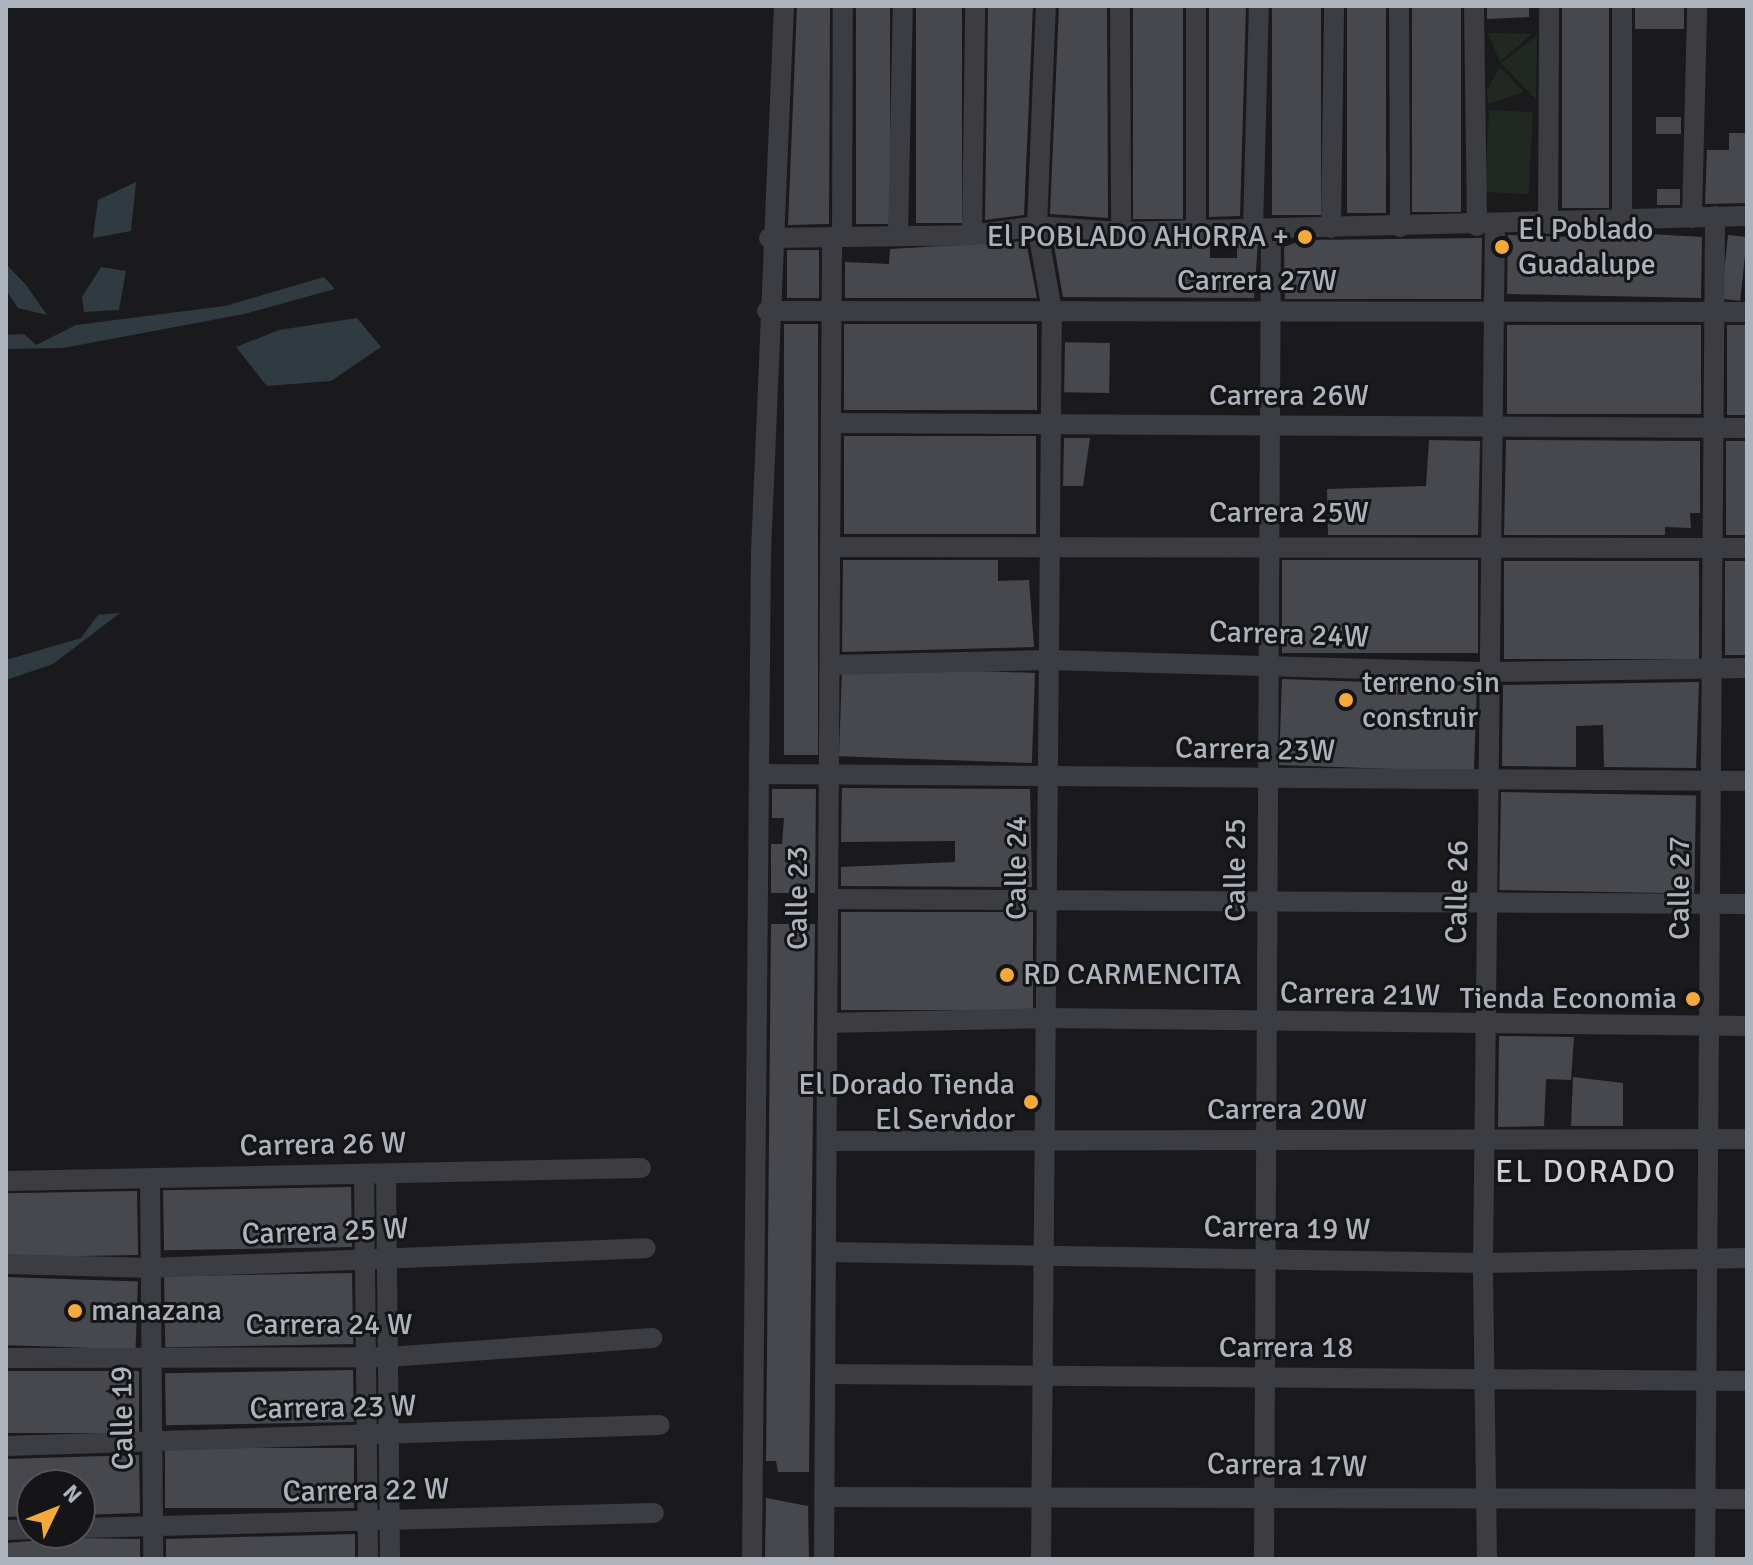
<!DOCTYPE html>
<style>
body{margin:0}
#map{position:relative;width:1753px;height:1565px;overflow:hidden;background:#1a1a1d;font-family:Signika,sans-serif}
div>[style]{position:absolute}
.green>*{inset:0;background:#202821;transform-origin:0 0}
.water>*{inset:0;background:#303b41}
.building>*{inset:0;background:#47484d;transform-origin:0 0}
.minor>*{height:20px;margin:-10px;padding:0 10px;transform-origin:10px;border-radius:10px;background:#3b3d42}
.dots>*{width:22px;height:22px;translate:-50% -50%;box-sizing:border-box;border:4px solid #151518;border-radius:50%}
span{translate:-50% -50%;white-space:nowrap;text-align:center;line-height:1.15;-webkit-text-stroke:6px #151518;paint-order:stroke}
.poi-label{font-size:30px;color:#adb3bc}
.left{translate:0 -50%;text-align:left}
.right{translate:-100% -50%;text-align:right}
.street-label{font-size:30px;color:#adb3bc}
.neighbourhood-label{font-size:32px;color:#ced1d8;letter-spacing:2px}
.frame{position:absolute;inset:0;border:8px solid #adb3bc;pointer-events:none}
.north{position:absolute;left:16px;top:1469px;width:80px;height:80px;box-sizing:border-box;background:#151518;border:2px solid #52545a;border-radius:50%;rotate:47deg;font-size:22px;font-weight:700;line-height:32px;text-align:center;color:#adb3bc}
.north::after{content:'';display:block;margin:auto;width:28px;height:36px;background:#f4a93b;clip-path:polygon(50% 0,100% 100%,50% 72%,0 100%)}
</style>
<div id="map">
<div class="green">
<i style="clip-path:polygon(1488px 33px,1532px 34px,1500px 62px)"></i>
<i style="clip-path:polygon(1537px 35px,1536px 100px,1501px 63px)"></i>
<i style="clip-path:polygon(1500px 67px,1524px 92px,1488px 104px,1487px 90px)"></i>
<i style="left:1489px;top:110px;width:44px;height:82px;rotate:3deg"></i>
</div>
<div class="water">
<i style="clip-path:polygon(136px 182px,131px 231px,93px 238px,98px 200px)"></i>
<i style="clip-path:polygon(6px 264px,26px 285px,47px 315px,18px 308px,6px 290px)"></i>
<i style="clip-path:polygon(101px 267px,126px 271px,119px 310px,84px 312px,82px 297px)"></i>
<i style="clip-path:polygon(324px 277px,335px 289px,244px 314px,63px 348px,6px 349px,6px 335px,24px 334px,36px 345px,76px 325px,225px 306px)"></i>
<i style="clip-path:polygon(357px 318px,381px 347px,331px 381px,267px 386px,236px 347px,279px 330px)"></i>
<i style="clip-path:polygon(120px 613px,53px 664px,6px 680px,6px 660px,81px 638px,98px 615px)"></i>
</div>
<div class="building">
<i style="clip-path:polygon(797px 6px,830px 6px,829px 224px,788px 225px)"></i>
<i style="left:856px;top:6px;width:34px;height:218px"></i>
<i style="left:916px;top:6px;width:46px;height:217px"></i>
<i style="clip-path:polygon(988px 6px,1033px 6px,1024px 215px,985px 220px)"></i>
<i style="clip-path:polygon(1059px 6px,1107px 6px,1108px 218px,1050px 214px)"></i>
<i style="left:1133px;top:6px;width:50px;height:213px"></i>
<i style="clip-path:polygon(1209px 6px,1246px 6px,1240px 216px,1209px 217px)"></i>
<i style="left:1272px;top:6px;width:49px;height:209px"></i>
<i style="left:1347px;top:6px;width:39px;height:207px"></i>
<i style="left:1412px;top:6px;width:49px;height:206px"></i>
<i style="clip-path:polygon(1487px 6px,1529px 6px,1529px 17px,1487px 19px)"></i>
<i style="left:1562px;top:6px;width:47px;height:202px"></i>
<i style="left:1635px;top:6px;width:49px;height:23px"></i>
<i style="left:1681px;top:117px;width:17px;height:25px;rotate:90deg"></i>
<i style="clip-path:polygon(1729px 133px,1747px 133px,1747px 203px,1705px 204px,1707px 150px,1729px 150px)"></i>
<i style="left:1657px;top:189px;width:23px;height:16px"></i>
<i style="clip-path:polygon(1614px 232px,1702px 237px,1701px 298px,1507px 294px,1508px 235px,1602px 238px)"></i>
<i style="left:1728px;top:235px;width:19px;height:64px;rotate:6deg"></i>
<i style="clip-path:polygon(1482px 238px,1481px 299px,1285px 299px,1284px 247px,1303px 240px)"></i>
<i style="clip-path:polygon(1053px 240px,1210px 243px,1210px 258px,1237px 258px,1237px 242px,1258px 242px,1254px 298px,1063px 297px)"></i>
<i style="clip-path:polygon(1026px 241px,1037px 298px,845px 298px,845px 262px,889px 264px,890px 249px)"></i>
<i style="left:819px;top:250px;width:48px;height:32px;rotate:90deg"></i>
<i style="left:784px;top:324px;width:34px;height:431px"></i>
<i style="left:844px;top:324px;width:193px;height:86px"></i>
<i style="left:1507px;top:325px;width:194px;height:89px"></i>
<i style="left:1727px;top:325px;width:18px;height:90px"></i>
<i style="left:1110px;top:343px;width:50px;height:45px;rotate:91deg"></i>
<i style="left:844px;top:436px;width:192px;height:98px"></i>
<i style="clip-path:polygon(1064px 438px,1090px 438px,1083px 486px,1063px 486px)"></i>
<i style="clip-path:polygon(1429px 440px,1480px 441px,1478px 535px,1328px 535px,1327px 489px,1426px 486px)"></i>
<i style="clip-path:polygon(1506px 440px,1700px 441px,1700px 513px,1690px 513px,1691px 528px,1665px 527px,1665px 535px,1504px 535px)"></i>
<i style="left:1726px;top:441px;width:21px;height:94px"></i>
<i style="clip-path:polygon(843px 560px,998px 560px,998px 581px,1029px 580px,1034px 647px,842px 652px)"></i>
<i style="left:1282px;top:560px;width:196px;height:93px"></i>
<i style="left:1504px;top:561px;width:195px;height:98px"></i>
<i style="left:1725px;top:561px;width:22px;height:94px"></i>
<i style="left:1035px;top:673px;width:90px;height:193px;rotate:92deg"></i>
<i style="left:1282px;top:679px;width:195px;height:86px;rotate:2deg"></i>
<i style="clip-path:polygon(1699px 682px,1696px 768px,1604px 767px,1603px 725px,1576px 726px,1576px 767px,1502px 766px,1503px 685px)"></i>
<i style="clip-path:polygon(842px 788px,1030px 789px,1032px 887px,841px 886px,841px 867px,955px 862px,955px 841px,841px 842px)"></i>
<i style="clip-path:polygon(772px 789px,816px 789px,815px 893px,771px 893px,771px 844px,782px 844px,784px 818px,772px 818px)"></i>
<i style="left:1501px;top:792px;width:195px;height:98px;rotate:1deg"></i>
<i style="left:841px;top:912px;width:192px;height:98px"></i>
<i style="clip-path:polygon(771px 924px,815px 924px,809px 1472px,778px 1472px,776px 1461px,766px 1461px)"></i>
<i style="clip-path:polygon(1499px 1036px,1574px 1037px,1571px 1080px,1546px 1079px,1544px 1126px,1498px 1127px)"></i>
<i style="clip-path:polygon(1573px 1077px,1623px 1083px,1623px 1126px,1571px 1126px)"></i>
<i style="left:351px;top:1187px;width:60px;height:188px;rotate:89deg"></i>
<i style="left:137px;top:1191px;width:64px;height:131px;rotate:89deg"></i>
<i style="left:352px;top:1273px;width:71px;height:188px;rotate:89deg"></i>
<i style="left:6px;top:1277px;width:132px;height:68px;rotate:2deg"></i>
<i style="left:353px;top:1370px;width:52px;height:188px;rotate:89deg"></i>
<i style="left:6px;top:1371px;width:133px;height:62px"></i>
<i style="left:354px;top:1448px;width:60px;height:189px;rotate:90deg"></i>
<i style="clip-path:polygon(139px 1455px,140px 1513px,80px 1515px,80px 1485px,32px 1485px,32px 1516px,6px 1517px,6px 1459px)"></i>
<i style="clip-path:polygon(766px 1498px,808px 1506px,809px 1559px,765px 1559px)"></i>
<i style="clip-path:polygon(355px 1534px,355px 1559px,166px 1559px,166px 1539px)"></i>
<i style="clip-path:polygon(72px 1538px,140px 1539px,140px 1559px,6px 1559px,6px 1543px)"></i>
</div>
<div class="minor">
<i style="left:1120px;top:6px;width:226px;rotate:89.7deg"></i>
<i style="left:1196px;top:6px;width:225px;rotate:90deg"></i>
<i style="left:1399px;top:6px;width:221px;rotate:89.7deg"></i>
<i style="left:1474px;top:6px;width:220px;rotate:89.2deg"></i>
<i style="left:1692px;top:218px;width:212px;rotate:-88.6deg"></i>
<i style="left:1622px;top:223px;width:217px;rotate:-90deg"></i>
<i style="left:1548px;top:224px;width:218px;rotate:-89.7deg"></i>
<i style="left:1331px;top:228px;width:222px;rotate:-89.2deg"></i>
<i style="left:1253px;top:230px;width:224px;rotate:-88.5deg"></i>
<i style="left:972px;top:235px;width:229px;rotate:-89.2deg"></i>
<i style="left:898px;top:236px;width:230px;rotate:-88.8deg"></i>
<i style="left:842px;top:237px;width:231px;rotate:-89.8deg"></i>
<i style="left:769px;top:238px;width:203px;rotate:-0.8deg"></i>
<i style="left:972px;top:235px;width:66px;rotate:-7.9deg"></i>
<i style="left:1037px;top:226px;width:84px;rotate:4.1deg"></i>
<i style="left:1121px;top:232px;width:626px;rotate:-1.46deg"></i>
<i style="left:767px;top:311px;width:980px;rotate:0.06deg"></i>
<i style="left:831px;top:423px;width:916px;rotate:0.31deg"></i>
<i style="left:831px;top:547px;width:916px;rotate:0.06deg"></i>
<i style="left:830px;top:665px;width:219px;rotate:-1.3deg"></i>
<i style="left:1049px;top:660px;width:441px;rotate:1.6deg"></i>
<i style="left:1490px;top:672px;width:257px;rotate:-0.9deg"></i>
<i style="left:762px;top:774px;width:985px;rotate:0.41deg"></i>
<i style="left:828px;top:899px;width:919px;rotate:0.31deg"></i>
<i style="left:827px;top:1023px;width:220px;rotate:-1.3deg"></i>
<i style="left:1047px;top:1018px;width:700px;rotate:0.65deg"></i>
<i style="left:827px;top:1141px;width:920px;rotate:-0.12deg"></i>
<i style="left:364px;top:1174px;width:385px;rotate:89.4deg"></i>
<i style="left:386px;top:1174px;width:385px;rotate:89.4deg"></i>
<i style="left:150px;top:1179px;width:380px;rotate:89.5deg"></i>
<i style="left:6px;top:1181px;width:635px;rotate:-1.17deg"></i>
<i style="left:826px;top:1252px;width:657px;rotate:0.96deg"></i>
<i style="left:1483px;top:1263px;width:264px;rotate:-1.1deg"></i>
<i style="left:6px;top:1264px;width:146px;rotate:1.6deg"></i>
<i style="left:152px;top:1268px;width:494px;rotate:-2.3deg"></i>
<i style="left:6px;top:1358px;width:382px;rotate:-0.1deg"></i>
<i style="left:388px;top:1357px;width:265px;rotate:-4.1deg"></i>
<i style="left:826px;top:1374px;width:921px;rotate:0.44deg"></i>
<i style="left:6px;top:1446px;width:654px;rotate:-1.84deg"></i>
<i style="left:825px;top:1497px;width:922px;rotate:0.12deg"></i>
<i style="left:80px;top:1528px;width:574px;rotate:-1.5deg"></i>
<i style="left:6px;top:1530px;width:26px;rotate:-2deg"></i>
<i style="left:752px;top:1559px;width:1007px;rotate:-89.49deg"></i>
<i style="left:761px;top:552px;width:546px;rotate:-87.59deg"></i>
<i style="left:824px;top:1559px;width:1322px;rotate:-89.65deg"></i>
<i style="left:1041px;top:1559px;width:1248px;rotate:-89.5deg"></i>
<i style="left:1052px;top:311px;width:86px;rotate:-100deg"></i>
<i style="left:1037px;top:226px;width:220px;rotate:-87.7deg"></i>
<i style="left:1264px;top:1559px;width:1329px;rotate:-89.7deg"></i>
<i style="left:1487px;top:1559px;width:296px;rotate:-90.8deg"></i>
<i style="left:1483px;top:1263px;width:1037px;rotate:-89.34deg"></i>
<i style="left:1705px;top:1559px;width:1343px;rotate:-89.57deg"></i>
</div>
<div class="dots">
<i style="left:1305px;top:237px;background:#f4a93b"></i>
<i style="left:1502px;top:247px;background:#f4a93b"></i>
<i style="left:1346px;top:700px;background:#f4a93b"></i>
<i style="left:1007px;top:975px;background:#f4a93b"></i>
<i style="left:1693px;top:999px;background:#f4a93b"></i>
<i style="left:1031px;top:1102px;background:#f4a93b"></i>
<i style="left:75px;top:1311px;background:#f4a93b"></i>
</div>
<div class="poi-label">
<span class="left" style="left:1518px;top:247px">El Poblado<br>Guadalupe</span>
<span class="right" style="left:1289px;top:237px">El POBLADO AHORRA +</span>
<span class="left" style="left:1362px;top:700px">terreno sin<br>construir</span>
<span class="left" style="left:1023px;top:975px">RD CARMENCITA</span>
<span class="right" style="left:1677px;top:999px">Tienda Economia</span>
<span class="right" style="left:1015px;top:1102px">El Dorado Tienda<br>El Servidor</span>
<span class="left" style="left:91px;top:1311px">manazana</span>
</div>
<div class="street-label">
<span style="left:1257px;top:281px">Carrera 27W</span>
<span style="left:1289px;top:396px">Carrera 26W</span>
<span style="left:1289px;top:513px">Carrera 25W</span>
<span style="left:1289px;top:635px;rotate:2deg">Carrera 24W</span>
<span style="left:1255px;top:750px;rotate:1deg">Carrera 23W</span>
<span style="left:1017px;top:868px;rotate:-90deg">Calle 24</span>
<span style="left:1236px;top:870px;rotate:-90deg">Calle 25</span>
<span style="left:1680px;top:888px;rotate:-90deg">Calle 27</span>
<span style="left:1458px;top:892px;rotate:-89deg">Calle 26</span>
<span style="left:798px;top:898px;rotate:-90deg">Calle 23</span>
<span style="left:1360px;top:995px;rotate:1deg">Carrera 21W</span>
<span style="left:1287px;top:1110px">Carrera 20W</span>
<span style="left:323px;top:1145px;rotate:-1deg">Carrera 26 W</span>
<span style="left:1287px;top:1229px;rotate:1deg">Carrera 19 W</span>
<span style="left:325px;top:1232px;rotate:-2deg">Carrera 25 W</span>
<span style="left:329px;top:1325px">Carrera 24 W</span>
<span style="left:1286px;top:1348px">Carrera 18</span>
<span style="left:333px;top:1408px;rotate:-1deg">Carrera 23 W</span>
<span style="left:123px;top:1418px;rotate:-91deg">Calle 19</span>
<span style="left:1287px;top:1466px;rotate:1deg">Carrera 17W</span>
<span style="left:366px;top:1491px;rotate:-1deg">Carrera 22 W</span>
</div>
<div class="neighbourhood-label">
<span style="left:1586px;top:1172px">EL DORADO</span>
</div>
<div class="frame"></div>
<div class="north">N</div>
</div>
